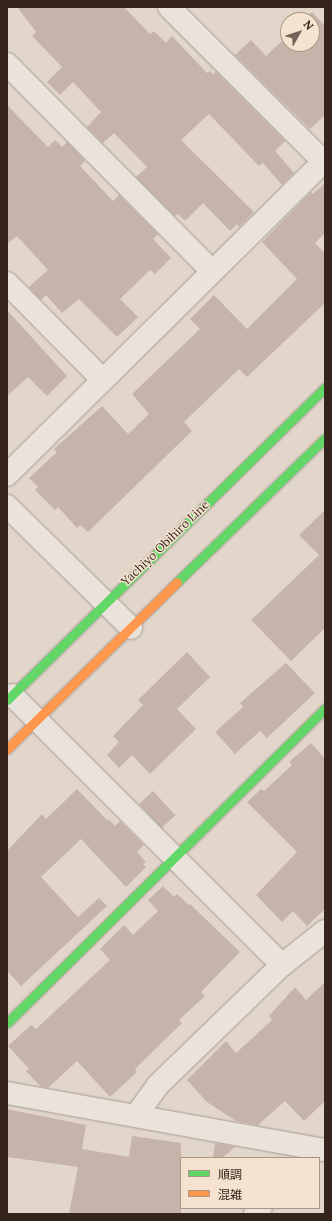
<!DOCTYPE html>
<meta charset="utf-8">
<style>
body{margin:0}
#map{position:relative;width:332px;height:1221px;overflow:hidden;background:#e2d6ca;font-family:Lora,"Noto Sans JP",serif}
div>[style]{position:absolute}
.building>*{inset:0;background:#c6b4ab;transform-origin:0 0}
.roads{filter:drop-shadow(0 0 1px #a79c94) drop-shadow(0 0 1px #a79c94)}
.street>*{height:22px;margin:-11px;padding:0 11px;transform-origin:11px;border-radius:11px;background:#eae3db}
.fast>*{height:9px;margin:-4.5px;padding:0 4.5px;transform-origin:4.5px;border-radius:4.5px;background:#63d668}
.slow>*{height:9px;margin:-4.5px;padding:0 4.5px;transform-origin:4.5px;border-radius:4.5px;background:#ff974d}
span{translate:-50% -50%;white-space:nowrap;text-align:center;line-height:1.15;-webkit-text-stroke:3px #f5e3cf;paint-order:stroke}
.street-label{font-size:12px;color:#35241c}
.frame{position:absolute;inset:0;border:8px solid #35241c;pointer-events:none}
.legend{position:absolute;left:180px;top:1157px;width:140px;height:52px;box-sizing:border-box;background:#f5e3cf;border:1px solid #a89787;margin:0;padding:5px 7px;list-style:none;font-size:12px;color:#35241c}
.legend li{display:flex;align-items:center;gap:8px;height:20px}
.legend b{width:20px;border:1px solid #a89787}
.north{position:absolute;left:280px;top:12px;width:40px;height:40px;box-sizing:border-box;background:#f5e3cf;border:1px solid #a89787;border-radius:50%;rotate:51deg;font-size:11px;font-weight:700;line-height:16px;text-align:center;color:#35241c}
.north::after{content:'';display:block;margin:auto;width:14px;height:18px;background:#726259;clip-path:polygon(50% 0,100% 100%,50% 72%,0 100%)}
</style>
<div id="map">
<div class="building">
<i style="clip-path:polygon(17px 7px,124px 7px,150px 34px,154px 31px,166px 43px,172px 36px,207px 73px,210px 71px,213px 74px,216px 72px,285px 141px,275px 151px,294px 173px,282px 185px,263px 163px,259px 166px,209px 114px,181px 140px,254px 212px,239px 227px,237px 224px,230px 231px,203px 203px,185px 221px,178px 214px,175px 216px,136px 177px,147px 167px,114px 133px,103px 143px,87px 127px,101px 112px,73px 82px,60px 95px,47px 82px,62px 67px,32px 36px,36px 32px)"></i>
<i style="clip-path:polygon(312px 12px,325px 26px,325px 115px,310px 129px,235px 55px,251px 40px,266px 56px,288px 35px,288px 44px,312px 44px,312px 20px,304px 20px)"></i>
<i style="clip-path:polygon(7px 105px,48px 147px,55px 140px,62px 147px,67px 142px,69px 144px,85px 161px,80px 166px,113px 201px,119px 195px,158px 234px,153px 239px,171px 258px,155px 274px,150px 270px,120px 299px,138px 317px,117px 337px,79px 299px,62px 313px,46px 295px,41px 300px,29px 287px,48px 270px,17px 236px,7px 244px)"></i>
<i style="clip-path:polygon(325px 183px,325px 233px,315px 243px,325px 253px,325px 303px,247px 377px,239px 369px,184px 422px,192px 431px,88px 532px,80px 525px,77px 528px,58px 507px,55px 510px,35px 490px,38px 487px,29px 478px,57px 452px,54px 449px,102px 406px,128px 434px,149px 414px,132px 394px,200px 329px,190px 319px,214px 295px,247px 329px,297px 279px,262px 242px,311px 192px,313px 194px)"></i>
<i style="clip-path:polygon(7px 310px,67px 376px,47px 396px,28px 377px,7px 396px)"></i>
<i style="clip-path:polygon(325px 510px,325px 628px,291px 661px,251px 620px,319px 555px,299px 535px)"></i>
<i style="clip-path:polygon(187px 652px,210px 677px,177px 709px,196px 729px,150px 774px,132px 755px,119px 768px,107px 755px,119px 742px,113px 736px,143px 705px,138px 700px)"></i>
<i style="clip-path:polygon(286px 663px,315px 693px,267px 738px,260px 731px,235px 754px,215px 732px,243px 707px,240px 703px)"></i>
<i style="clip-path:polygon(311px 743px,325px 759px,325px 909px,307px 926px,293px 911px,282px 922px,256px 895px,297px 852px,247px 802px,261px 789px,264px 791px,292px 765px,289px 762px)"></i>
<i style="clip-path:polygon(77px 789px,108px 821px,109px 819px,115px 826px,120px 821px,144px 845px,137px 852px,146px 862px,143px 864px,146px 867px,126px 887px,81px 839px,41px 877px,78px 917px,99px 898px,107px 906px,21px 986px,7px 971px,7px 851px,42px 814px,46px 819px)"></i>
<i style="left:153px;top:791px;width:33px;height:19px;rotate:47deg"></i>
<i style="clip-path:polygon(163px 886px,174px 897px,177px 894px,189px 905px,190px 904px,240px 952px,201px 992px,205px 996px,179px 1020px,182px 1023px,135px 1069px,137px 1072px,110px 1097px,77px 1061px,48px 1088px,40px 1086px,26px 1071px,29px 1069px,8px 1046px,31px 1025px,36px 1029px,110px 960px,100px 949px,124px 925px,133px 935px,158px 911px,148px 900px)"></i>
<i style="clip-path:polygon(325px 982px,325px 1101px,304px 1121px,285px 1101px,258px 1125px,236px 1121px,207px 1102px,187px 1080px,226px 1041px,236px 1053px,272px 1020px,269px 1016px,295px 987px,306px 1000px)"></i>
<i style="clip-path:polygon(7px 1109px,86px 1125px,82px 1149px,129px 1157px,132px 1136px,181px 1143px,181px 1214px,69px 1214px,78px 1167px,7px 1157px)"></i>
<i style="clip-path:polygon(215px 1143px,235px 1147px,222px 1158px,213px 1158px)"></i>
</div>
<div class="roads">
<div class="street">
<i style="left:169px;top:7px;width:221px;rotate:45deg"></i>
<i style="left:7px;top:64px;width:291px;rotate:45.3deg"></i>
<i style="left:7px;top:283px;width:135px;rotate:45.3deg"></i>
<i style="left:7px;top:475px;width:448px;rotate:-44.7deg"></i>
<i style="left:7px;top:506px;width:174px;rotate:44.5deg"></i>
<i style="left:12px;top:695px;width:382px;rotate:45deg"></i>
<i style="left:7px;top:1093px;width:323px;rotate:10.2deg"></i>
<i style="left:137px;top:1114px;width:34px;rotate:-54deg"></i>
<i style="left:157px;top:1086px;width:174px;rotate:-44.1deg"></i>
<i style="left:282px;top:965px;width:55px;rotate:-38.3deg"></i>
<i style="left:255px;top:1214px;width:8px;rotate:-45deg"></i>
</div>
<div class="fast">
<i style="left:177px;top:582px;width:206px;rotate:-44.2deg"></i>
<i style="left:7px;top:700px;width:446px;rotate:-44.5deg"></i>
<i style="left:7px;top:1023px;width:448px;rotate:-44.7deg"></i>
</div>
<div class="slow">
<i style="left:7px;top:749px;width:238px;rotate:-44.5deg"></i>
</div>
</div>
<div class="street-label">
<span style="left:165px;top:543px;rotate:-44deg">Yachiyo Obihiro Line</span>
</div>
<div class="frame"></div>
<ul class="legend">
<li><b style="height:5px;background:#63d668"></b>順調</li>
<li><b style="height:5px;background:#ff974d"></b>混雑</li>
</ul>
<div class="north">N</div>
</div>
